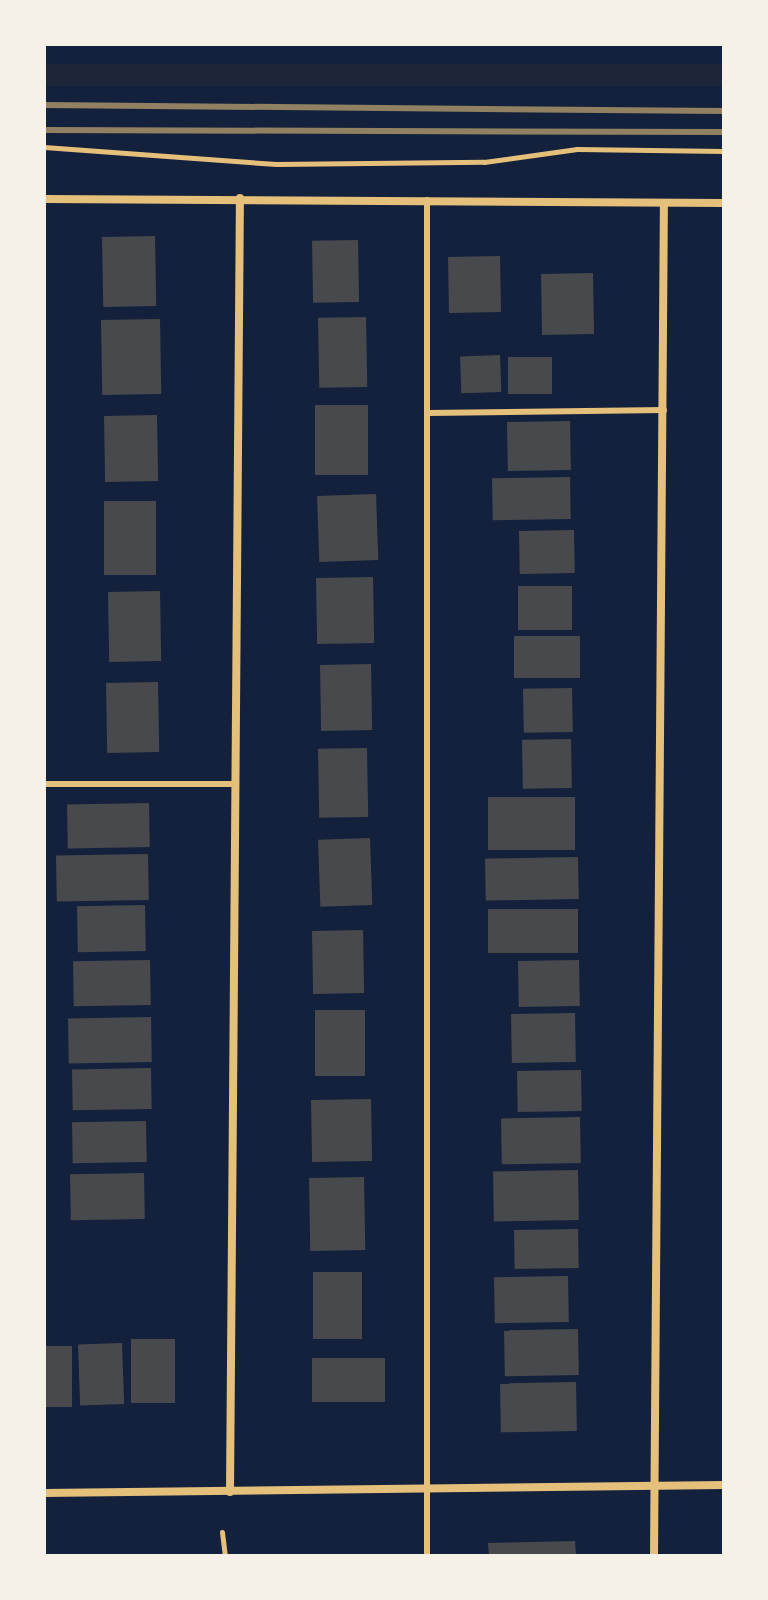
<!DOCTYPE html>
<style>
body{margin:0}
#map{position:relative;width:768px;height:1600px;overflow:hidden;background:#14213d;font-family:Mulish,sans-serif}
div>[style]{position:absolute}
.green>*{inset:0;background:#1d2539;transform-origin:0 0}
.building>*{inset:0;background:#48494c;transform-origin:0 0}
.path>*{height:5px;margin:-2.5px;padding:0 2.5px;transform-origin:2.5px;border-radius:2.5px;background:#e5c07b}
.service>*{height:6px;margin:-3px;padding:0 3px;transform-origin:3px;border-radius:3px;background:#e5c07b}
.minor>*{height:8px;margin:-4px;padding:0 4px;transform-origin:4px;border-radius:4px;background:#e5c07b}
.rail>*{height:6px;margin:-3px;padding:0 3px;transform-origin:3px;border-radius:3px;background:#918062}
span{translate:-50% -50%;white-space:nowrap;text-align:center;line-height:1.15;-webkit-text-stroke:8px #f6f1e7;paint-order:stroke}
.frame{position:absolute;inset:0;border:46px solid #f6f1e7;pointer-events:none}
</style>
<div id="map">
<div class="green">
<i style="left:44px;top:64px;width:680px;height:22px"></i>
</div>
<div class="building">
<i style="left:155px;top:236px;width:70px;height:53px;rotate:89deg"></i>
<i style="left:358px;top:240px;width:62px;height:46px;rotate:89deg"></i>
<i style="left:500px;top:256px;width:56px;height:52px;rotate:89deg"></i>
<i style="left:593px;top:273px;width:61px;height:52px;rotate:89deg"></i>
<i style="left:366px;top:317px;width:70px;height:48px;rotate:89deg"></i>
<i style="left:160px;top:319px;width:75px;height:59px;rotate:89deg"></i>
<i style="left:500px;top:355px;width:37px;height:40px;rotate:88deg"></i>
<i style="left:552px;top:357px;width:37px;height:44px;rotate:90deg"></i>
<i style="left:315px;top:405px;width:53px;height:70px"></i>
<i style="left:157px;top:415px;width:66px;height:53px;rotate:89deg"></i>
<i style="left:570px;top:421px;width:49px;height:63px;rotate:89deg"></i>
<i style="left:570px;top:477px;width:42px;height:78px;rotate:89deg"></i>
<i style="left:376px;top:494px;width:66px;height:59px;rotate:88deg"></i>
<i style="left:104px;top:501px;width:52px;height:74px"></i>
<i style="left:574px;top:530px;width:43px;height:55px;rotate:89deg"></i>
<i style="left:373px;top:577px;width:66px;height:57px;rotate:89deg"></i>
<i style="left:518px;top:586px;width:54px;height:44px"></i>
<i style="left:160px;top:591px;width:70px;height:52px;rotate:89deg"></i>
<i style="left:580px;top:636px;width:42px;height:66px;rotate:90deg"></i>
<i style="left:371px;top:664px;width:66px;height:51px;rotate:89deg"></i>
<i style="left:158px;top:682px;width:70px;height:52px;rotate:89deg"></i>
<i style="left:572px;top:688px;width:44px;height:49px;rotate:89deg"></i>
<i style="left:571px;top:739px;width:49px;height:49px;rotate:89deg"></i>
<i style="left:367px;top:748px;width:69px;height:49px;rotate:89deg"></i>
<i style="left:575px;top:797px;width:53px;height:87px;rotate:90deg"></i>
<i style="left:149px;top:803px;width:44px;height:82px;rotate:89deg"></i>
<i style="left:370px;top:838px;width:67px;height:52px;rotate:88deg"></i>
<i style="left:148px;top:854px;width:46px;height:92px;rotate:89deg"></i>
<i style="left:578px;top:857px;width:42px;height:93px;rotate:89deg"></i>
<i style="left:145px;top:905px;width:46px;height:68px;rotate:89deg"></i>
<i style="left:578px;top:909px;width:44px;height:90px;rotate:90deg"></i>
<i style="left:363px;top:930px;width:63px;height:51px;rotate:89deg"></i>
<i style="left:150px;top:960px;width:45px;height:77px;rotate:89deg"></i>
<i style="left:579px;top:960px;width:46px;height:61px;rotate:89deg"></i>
<i style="left:315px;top:1010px;width:50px;height:66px"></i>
<i style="left:575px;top:1013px;width:49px;height:64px;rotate:89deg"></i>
<i style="left:151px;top:1017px;width:45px;height:83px;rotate:89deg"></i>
<i style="left:151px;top:1068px;width:41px;height:79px;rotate:89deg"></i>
<i style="left:581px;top:1070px;width:41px;height:64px;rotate:89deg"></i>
<i style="left:371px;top:1099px;width:62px;height:60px;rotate:89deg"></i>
<i style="left:580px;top:1117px;width:46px;height:79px;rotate:89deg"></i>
<i style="left:146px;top:1121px;width:41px;height:74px;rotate:89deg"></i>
<i style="left:578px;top:1170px;width:50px;height:85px;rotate:89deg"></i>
<i style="left:144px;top:1173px;width:46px;height:74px;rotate:89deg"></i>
<i style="left:364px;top:1177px;width:73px;height:55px;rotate:89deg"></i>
<i style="left:578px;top:1229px;width:39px;height:64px;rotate:89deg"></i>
<i style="left:313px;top:1272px;width:49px;height:67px"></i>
<i style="left:568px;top:1276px;width:46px;height:74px;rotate:89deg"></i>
<i style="left:578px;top:1329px;width:46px;height:74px;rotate:89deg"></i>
<i style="left:131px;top:1339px;width:44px;height:64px"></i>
<i style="left:122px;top:1343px;width:61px;height:44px;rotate:88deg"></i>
<i style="left:44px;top:1346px;width:28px;height:61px"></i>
<i style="left:385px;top:1358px;width:44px;height:73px;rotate:90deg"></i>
<i style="left:576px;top:1382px;width:49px;height:76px;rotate:89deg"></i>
<i style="clip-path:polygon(575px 1541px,576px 1556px,489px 1556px,488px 1543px)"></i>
</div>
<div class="path">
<i style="left:44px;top:147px;width:233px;rotate:4.2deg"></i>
<i style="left:276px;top:164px;width:208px;rotate:-0.6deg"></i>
<i style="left:484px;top:162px;width:94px;rotate:-8deg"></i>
<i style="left:577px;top:149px;width:147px;rotate:0.8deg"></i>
<i style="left:222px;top:1532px;width:24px;rotate:83deg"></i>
</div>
<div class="service">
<i style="left:428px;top:413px;width:236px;rotate:-0.7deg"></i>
<i style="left:44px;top:784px;width:192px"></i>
<i style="left:427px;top:1556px;width:1356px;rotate:-90deg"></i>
</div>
<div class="minor">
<i style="left:44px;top:199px;width:680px;rotate:0.34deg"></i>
<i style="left:230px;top:1492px;width:1294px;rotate:-89.56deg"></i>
<i style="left:44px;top:1493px;width:680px;rotate:-0.67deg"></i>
<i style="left:654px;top:1556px;width:1353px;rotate:-89.58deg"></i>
</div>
<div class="rail">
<i style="left:44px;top:105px;width:680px;rotate:0.51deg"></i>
<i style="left:44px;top:130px;width:680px;rotate:0.17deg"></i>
</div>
<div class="frame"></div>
</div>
